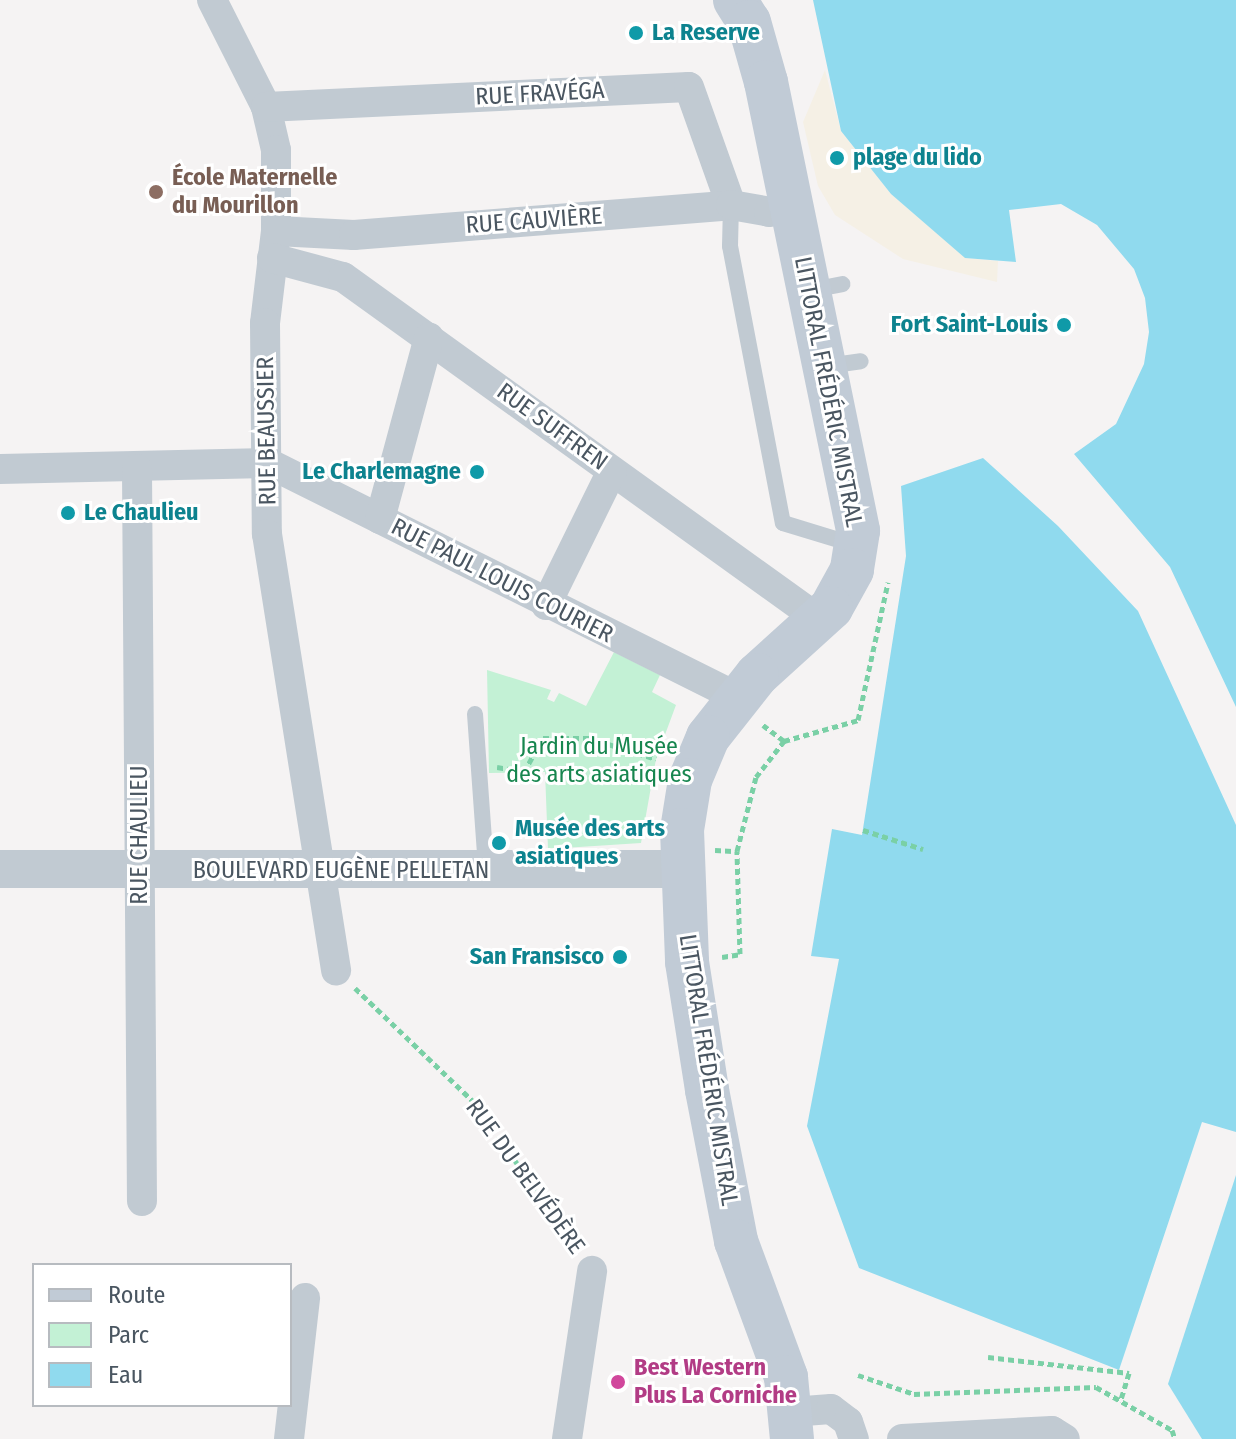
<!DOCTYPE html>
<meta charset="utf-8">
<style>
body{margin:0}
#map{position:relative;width:1236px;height:1439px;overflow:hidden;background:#f5f3f3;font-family:"Fira Sans Condensed",sans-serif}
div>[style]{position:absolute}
.green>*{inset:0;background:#c3f1d5}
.sand>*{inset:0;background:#f5f0e5}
.water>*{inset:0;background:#90daee}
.path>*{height:5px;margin-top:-2.5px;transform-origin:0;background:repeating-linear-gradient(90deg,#7ad0a6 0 6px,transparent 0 10px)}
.service>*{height:16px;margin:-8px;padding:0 8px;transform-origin:8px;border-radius:8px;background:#c1cad2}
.minor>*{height:30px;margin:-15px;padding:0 15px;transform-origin:15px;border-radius:15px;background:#c1cad2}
.tertiary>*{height:38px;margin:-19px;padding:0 19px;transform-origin:19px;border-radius:19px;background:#c1cad2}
.secondary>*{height:44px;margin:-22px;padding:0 22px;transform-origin:22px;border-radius:22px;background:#c1cbd6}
.dots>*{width:22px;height:22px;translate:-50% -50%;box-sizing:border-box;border:4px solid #fff;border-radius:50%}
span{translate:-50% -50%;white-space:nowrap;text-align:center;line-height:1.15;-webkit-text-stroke:6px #fff;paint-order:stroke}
.culture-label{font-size:24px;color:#0d838f;font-weight:700}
.left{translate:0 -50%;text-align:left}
.right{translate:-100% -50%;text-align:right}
.street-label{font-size:24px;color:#4a5661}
.education-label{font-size:24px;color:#785e54;font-weight:700}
.park-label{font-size:24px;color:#17864f}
.hotel-label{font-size:24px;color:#b23c85;font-weight:700}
.legend{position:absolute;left:32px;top:1263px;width:260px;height:144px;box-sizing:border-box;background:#fff;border:2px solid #b7bbc0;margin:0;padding:10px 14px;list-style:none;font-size:24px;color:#4a5661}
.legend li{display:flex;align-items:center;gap:16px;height:40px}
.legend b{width:40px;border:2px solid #b7bbc0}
</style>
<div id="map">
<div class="green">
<i style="clip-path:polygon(614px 652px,660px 675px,652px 692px,676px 705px,656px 759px,641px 843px,548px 849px,545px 772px,489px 773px,487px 670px,551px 690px,547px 699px,554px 702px,559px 693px,586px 706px)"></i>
</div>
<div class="sand">
<i style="clip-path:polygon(825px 70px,841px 131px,891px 194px,966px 258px,998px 261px,997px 282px,903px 259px,835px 215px,818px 186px,803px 122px)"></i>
</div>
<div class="water">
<i style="clip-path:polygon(813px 0,1236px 0,1236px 707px,1170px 567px,1074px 454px,1116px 424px,1144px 364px,1149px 332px,1145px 298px,1134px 269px,1097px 225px,1061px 204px,1009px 210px,1016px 262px,965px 258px,891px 194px,841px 131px)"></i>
<i style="clip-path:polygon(983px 458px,1058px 526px,1138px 611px,1236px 825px,1236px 1132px,1202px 1122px,1119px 1370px,859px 1268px,807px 1126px,839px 959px,811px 956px,832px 829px,862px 835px,906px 556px,901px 486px)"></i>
<i style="clip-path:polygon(1236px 1175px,1236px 1439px,1202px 1439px,1168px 1384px)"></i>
</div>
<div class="path">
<i style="left:763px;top:725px;width:26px;rotate:37deg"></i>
<i style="left:497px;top:767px;width:27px;rotate:10deg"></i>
<i style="left:524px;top:772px;width:39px;rotate:-61deg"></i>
<i style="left:543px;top:738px;width:46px"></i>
<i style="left:589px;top:738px;width:70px;rotate:17.4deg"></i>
<i style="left:863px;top:830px;width:63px;rotate:17.6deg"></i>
<i style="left:715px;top:850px;width:22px;rotate:3deg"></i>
<i style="left:722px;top:957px;width:18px;rotate:-9deg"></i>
<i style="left:740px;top:954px;width:103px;rotate:-91.7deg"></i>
<i style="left:737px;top:851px;width:76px;rotate:-75.6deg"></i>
<i style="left:756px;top:777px;width:46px;rotate:-52.1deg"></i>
<i style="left:784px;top:741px;width:77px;rotate:-15.8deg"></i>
<i style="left:858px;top:720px;width:141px;rotate:-77.7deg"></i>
<i style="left:355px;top:988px;width:166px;rotate:43.8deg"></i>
<i style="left:475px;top:1103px;width:180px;rotate:55.2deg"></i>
<i style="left:988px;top:1357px;width:142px;rotate:6.5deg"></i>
<i style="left:1129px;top:1373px;width:30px;rotate:107deg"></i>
<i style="left:858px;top:1375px;width:59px;rotate:18.7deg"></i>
<i style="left:914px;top:1394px;width:182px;rotate:-2.2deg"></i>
<i style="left:1096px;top:1387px;width:87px;rotate:29.5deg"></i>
<i style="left:1172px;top:1430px;width:9px;rotate:72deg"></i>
</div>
<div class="service">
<i style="left:731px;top:205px;width:41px;rotate:91.4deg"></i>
<i style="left:730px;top:246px;width:282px;rotate:79.2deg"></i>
<i style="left:783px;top:523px;width:75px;rotate:17deg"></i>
<i style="left:812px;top:290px;width:31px;rotate:-11deg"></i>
<i style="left:827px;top:366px;width:34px;rotate:-8deg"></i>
<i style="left:475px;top:714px;width:155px;rotate:85.9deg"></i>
</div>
<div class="minor">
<i style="left:212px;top:0;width:120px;rotate:63.2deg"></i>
<i style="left:266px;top:107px;width:44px;rotate:76.9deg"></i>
<i style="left:276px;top:150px;width:81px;rotate:90deg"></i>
<i style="left:276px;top:231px;width:93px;rotate:96.8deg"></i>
<i style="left:265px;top:323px;width:211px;rotate:89.5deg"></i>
<i style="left:267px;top:534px;width:442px;rotate:81deg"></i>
<i style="left:266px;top:107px;width:423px;rotate:-2.7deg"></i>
<i style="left:689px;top:87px;width:125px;rotate:70.4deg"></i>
<i style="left:276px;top:231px;width:78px;rotate:2.9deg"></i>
<i style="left:354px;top:235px;width:378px;rotate:-4.5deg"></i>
<i style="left:731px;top:205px;width:39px;rotate:10deg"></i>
<i style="left:769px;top:212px;width:21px;rotate:-11deg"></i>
<i style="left:272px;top:258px;width:73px;rotate:15deg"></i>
<i style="left:343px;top:277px;width:589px;rotate:35.74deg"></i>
<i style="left:0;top:469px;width:268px;rotate:-1.3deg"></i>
<i style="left:268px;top:463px;width:524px;rotate:26.52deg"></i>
<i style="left:137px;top:469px;width:732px;rotate:89.61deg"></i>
<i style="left:380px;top:519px;width:188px;rotate:-74.9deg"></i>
<i style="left:546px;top:605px;width:149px;rotate:-63.8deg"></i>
<i style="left:791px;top:1412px;width:40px;rotate:-4.3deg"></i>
<i style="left:831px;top:1409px;width:21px;rotate:37deg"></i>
<i style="left:848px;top:1422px;width:18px;rotate:71deg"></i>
<i style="left:289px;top:1439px;width:142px;rotate:-83.5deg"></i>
<i style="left:567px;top:1439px;width:170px;rotate:-81.5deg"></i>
<i style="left:902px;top:1439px;width:150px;rotate:-3.1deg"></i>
<i style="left:1052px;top:1431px;width:15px;rotate:32deg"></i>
</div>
<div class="tertiary">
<i style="left:0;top:869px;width:681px"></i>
</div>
<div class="secondary">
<i style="left:735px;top:0;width:26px;rotate:58deg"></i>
<i style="left:749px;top:22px;width:62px;rotate:74.2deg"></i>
<i style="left:766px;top:82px;width:458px;rotate:78.4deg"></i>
<i style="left:858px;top:531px;width:39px;rotate:99deg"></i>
<i style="left:852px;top:570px;width:43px;rotate:118.9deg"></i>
<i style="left:831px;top:608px;width:100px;rotate:137.8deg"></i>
<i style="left:757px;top:675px;width:79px;rotate:128.3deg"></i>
<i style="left:708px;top:737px;width:47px;rotate:112.7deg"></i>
<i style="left:690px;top:780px;width:51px;rotate:99.1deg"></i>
<i style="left:682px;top:830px;width:132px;rotate:87.8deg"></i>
<i style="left:687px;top:962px;width:130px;rotate:81.1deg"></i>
<i style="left:707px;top:1090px;width:154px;rotate:79.1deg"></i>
<i style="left:736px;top:1241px;width:145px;rotate:69.8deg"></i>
<i style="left:786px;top:1377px;width:62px;rotate:84.5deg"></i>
</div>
<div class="dots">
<i style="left:636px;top:33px;background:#0f9aa8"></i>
<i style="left:837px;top:158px;background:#0f9aa8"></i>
<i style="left:156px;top:192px;background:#8d6e63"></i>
<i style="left:1064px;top:325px;background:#0f9aa8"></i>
<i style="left:477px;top:472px;background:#0f9aa8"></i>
<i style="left:68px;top:513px;background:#0f9aa8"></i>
<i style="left:499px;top:843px;background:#0f9aa8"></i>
<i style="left:620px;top:957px;background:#0f9aa8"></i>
<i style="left:618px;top:1382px;background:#d1479c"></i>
</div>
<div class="culture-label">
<span class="left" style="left:652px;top:33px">La Reserve</span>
<span class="left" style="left:853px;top:158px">plage du lido</span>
<span class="right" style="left:1048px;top:325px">Fort Saint-Louis</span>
<span class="right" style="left:461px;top:472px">Le Charlemagne</span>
<span class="left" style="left:84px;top:513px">Le Chaulieu</span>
<span class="left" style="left:515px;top:843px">Musée des arts<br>asiatiques</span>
<span class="right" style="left:604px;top:957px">San Fransisco</span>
</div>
<div class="street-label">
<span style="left:540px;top:94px;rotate:-3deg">RUE FRAVÉGA</span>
<span style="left:534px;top:221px;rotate:-4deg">RUE CAUVIÈRE</span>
<span style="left:828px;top:392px;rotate:79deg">LITTORAL FRÉDÉRIC MISTRAL</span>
<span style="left:552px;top:427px;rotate:36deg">RUE SUFFREN</span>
<span style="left:267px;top:431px;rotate:-91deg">RUE BEAUSSIER</span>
<span style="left:502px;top:581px;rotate:27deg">RUE PAUL LOUIS COURIER</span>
<span style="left:140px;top:835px;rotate:-90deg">RUE CHAULIEU</span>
<span style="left:341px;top:871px">BOULEVARD EUGÈNE PELLETAN</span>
<span style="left:708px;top:1070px;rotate:81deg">LITTORAL FRÉDÉRIC MISTRAL</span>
<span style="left:525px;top:1177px;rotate:54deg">RUE DU BELVÉDÈRE</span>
</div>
<div class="education-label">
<span class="left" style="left:172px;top:192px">École Maternelle<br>du Mourillon</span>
</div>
<div class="park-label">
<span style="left:599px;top:761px">Jardin du Musée<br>des arts asiatiques</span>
</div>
<div class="hotel-label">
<span class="left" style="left:634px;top:1382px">Best Western<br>Plus La Corniche</span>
</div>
<ul class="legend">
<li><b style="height:10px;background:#c1cbd6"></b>Route</li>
<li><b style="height:22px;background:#c3f1d5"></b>Parc</li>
<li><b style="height:22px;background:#90daee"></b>Eau</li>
</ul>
</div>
